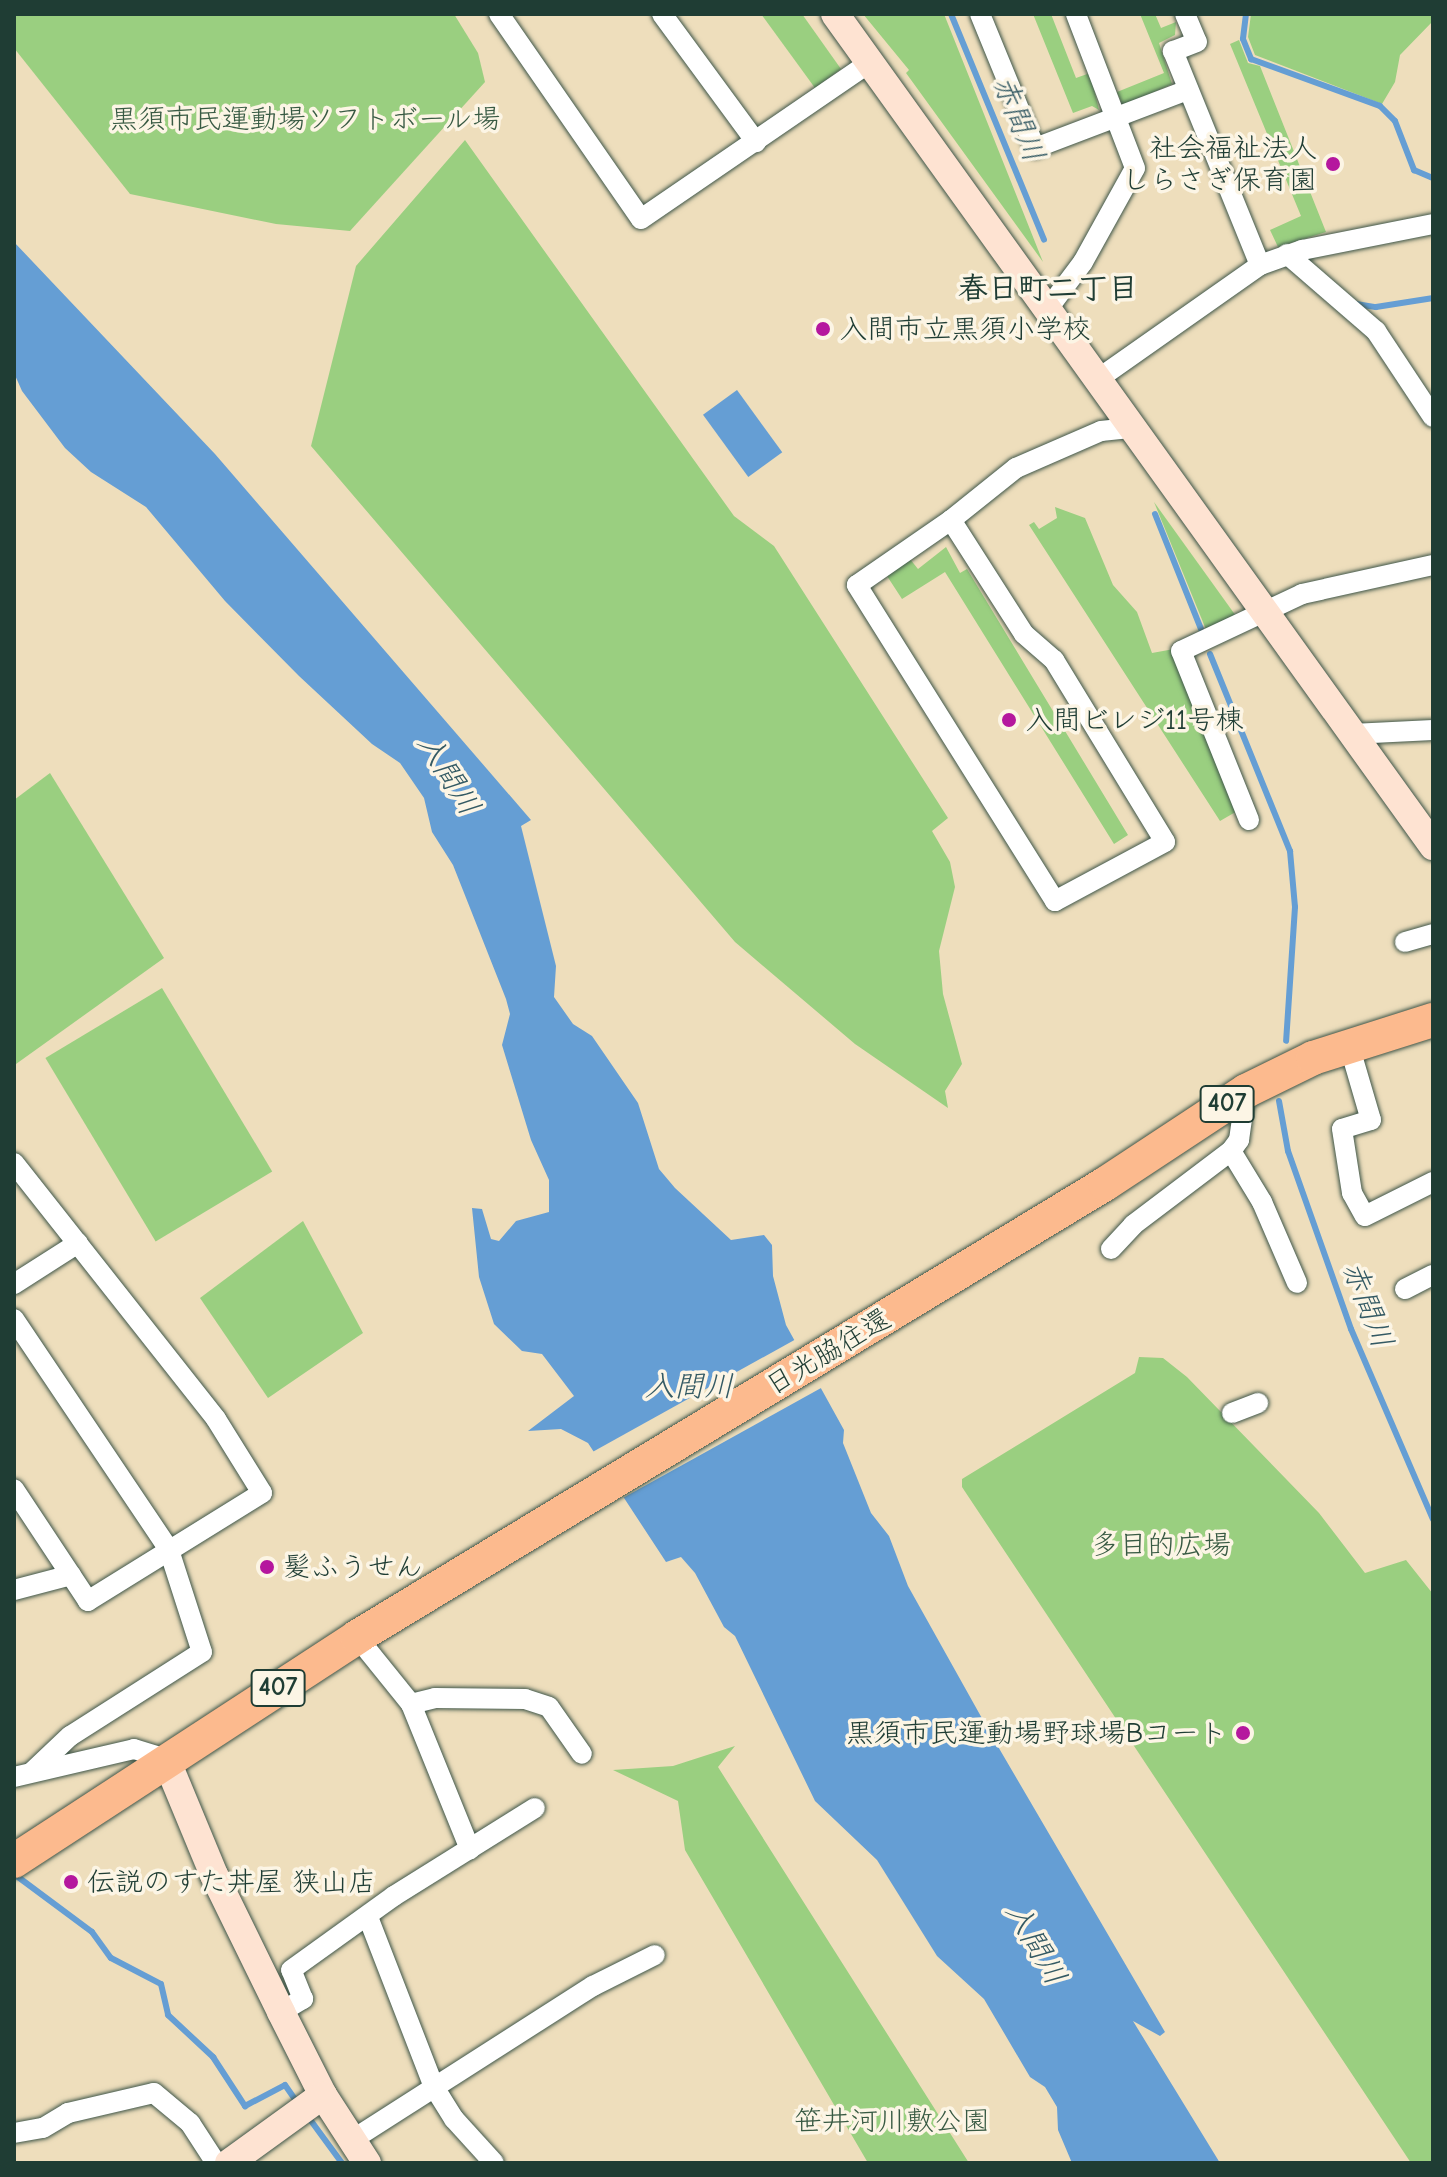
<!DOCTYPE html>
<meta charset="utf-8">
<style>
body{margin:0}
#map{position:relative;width:1447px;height:2177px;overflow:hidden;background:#eedebc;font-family:"Comic Neue","Klee One",sans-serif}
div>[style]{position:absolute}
.green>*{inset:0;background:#9acf80;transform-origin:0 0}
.water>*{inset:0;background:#659ed4;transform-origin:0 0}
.pier>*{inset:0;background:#eedebc;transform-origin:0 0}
.stream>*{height:6px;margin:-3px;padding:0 3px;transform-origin:3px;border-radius:3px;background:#659ed4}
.roads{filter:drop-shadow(0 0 2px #3e5548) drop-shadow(0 0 2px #3e5548)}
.street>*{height:20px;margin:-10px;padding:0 10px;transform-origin:10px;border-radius:10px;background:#fff}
.secondary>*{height:28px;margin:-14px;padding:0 14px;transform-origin:14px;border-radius:14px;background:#fee3d2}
.highway>*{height:34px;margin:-17px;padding:0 17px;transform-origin:17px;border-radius:17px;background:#fcba8e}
.dots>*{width:22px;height:22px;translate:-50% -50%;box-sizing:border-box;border:4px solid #fcf5e5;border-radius:50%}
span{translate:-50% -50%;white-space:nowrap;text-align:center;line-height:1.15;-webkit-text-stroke:7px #fcf5e5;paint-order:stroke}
.shield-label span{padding:2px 6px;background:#fcf5e5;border:2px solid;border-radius:6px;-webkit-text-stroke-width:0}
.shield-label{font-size:26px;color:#1f3d34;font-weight:700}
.park-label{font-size:28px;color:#385a43}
.poi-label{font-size:28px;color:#1f3d34}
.right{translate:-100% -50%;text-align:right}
.left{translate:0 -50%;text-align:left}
.street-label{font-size:28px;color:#1f3d34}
.water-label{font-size:30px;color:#345a64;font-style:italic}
.neighbourhood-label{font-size:30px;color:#1f3d34;font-weight:700}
.frame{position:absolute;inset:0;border:16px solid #1f3d34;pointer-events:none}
</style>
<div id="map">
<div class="green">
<i style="clip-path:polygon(14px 14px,454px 14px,478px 53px,485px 82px,350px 231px,276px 224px,130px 194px,14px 48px)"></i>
<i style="clip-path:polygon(761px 14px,802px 14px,841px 69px,815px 88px)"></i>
<i style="clip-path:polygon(863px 14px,944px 14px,1043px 262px,906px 73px,909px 70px)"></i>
<i style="clip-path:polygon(1033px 14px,1051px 14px,1076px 78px,1090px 73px,1099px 110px,1092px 106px,1073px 113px)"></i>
<i style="clip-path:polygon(1140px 14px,1155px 14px,1161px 28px,1176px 22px,1175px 35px,1159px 43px,1172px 84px,1123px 106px,1117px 92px,1164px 73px)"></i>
<i style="clip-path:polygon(1251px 14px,1433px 14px,1433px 21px,1400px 55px,1395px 82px,1382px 104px,1255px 55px,1248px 37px)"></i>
<i style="clip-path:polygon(1239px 40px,1248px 63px,1260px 66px,1326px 232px,1278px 247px,1270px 230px,1301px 216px,1230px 44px)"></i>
<i style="clip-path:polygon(465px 140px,734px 516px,774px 546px,948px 818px,932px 831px,950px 862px,955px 887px,939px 951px,943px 994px,962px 1064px,945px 1091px,948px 1108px,855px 1044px,735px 942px,311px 446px,356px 266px)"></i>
<i style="clip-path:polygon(1154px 502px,1236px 616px,1207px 632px)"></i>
<i style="clip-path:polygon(1055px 507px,1085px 518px,1113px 585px,1137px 612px,1152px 653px,1174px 649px,1239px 810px,1220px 821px,1029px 525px,1034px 522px,1039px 529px,1057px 518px)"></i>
<i style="clip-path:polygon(946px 547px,960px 573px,967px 569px,1128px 835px,1114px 844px,945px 572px,902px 599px,887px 576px,910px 559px,918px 569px)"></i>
<i style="clip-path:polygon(50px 773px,164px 958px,16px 1064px,14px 800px)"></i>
<i style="left:162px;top:988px;width:214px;height:136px;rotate:59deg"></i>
<i style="clip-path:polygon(303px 1221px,363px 1333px,268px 1398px,200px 1298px)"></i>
<i style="clip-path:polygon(1139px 1357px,1163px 1358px,1187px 1377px,1319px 1513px,1365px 1573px,1406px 1560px,1433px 1594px,1433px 2163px,1411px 2163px,962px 1487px,962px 1479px,1135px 1373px)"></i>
<i style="clip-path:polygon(735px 1746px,718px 1767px,969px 2163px,868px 2163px,685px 1850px,678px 1801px,613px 1770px,673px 1766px)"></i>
</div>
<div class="water">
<i style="clip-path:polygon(14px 242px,215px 454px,531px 820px,521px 826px,556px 966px,554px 997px,573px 1024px,592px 1036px,638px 1103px,659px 1169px,675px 1188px,731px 1240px,764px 1235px,772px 1245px,773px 1276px,786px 1325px,844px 1430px,843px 1443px,871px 1513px,889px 1536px,908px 1586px,993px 1738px,1165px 2032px,1160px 2036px,1133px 2021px,1220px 2163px,1072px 2163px,1058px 2130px,1057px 2107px,1045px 2087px,1030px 2077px,984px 1999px,937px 1956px,877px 1860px,815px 1801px,735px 1636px,724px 1627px,695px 1573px,681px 1557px,666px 1562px,588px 1443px,561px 1429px,528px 1431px,574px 1396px,542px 1354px,522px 1351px,494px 1324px,479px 1277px,472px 1208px,482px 1209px,491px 1239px,499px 1241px,516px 1221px,549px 1212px,549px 1180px,531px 1140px,502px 1045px,510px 1014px,506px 999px,453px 865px,432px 832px,424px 798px,400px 763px,372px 744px,299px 676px,225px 601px,146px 507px,91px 472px,65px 448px,22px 391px,14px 373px)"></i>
<i style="left:737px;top:390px;width:77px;height:42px;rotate:54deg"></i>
</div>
<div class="pier">
<i style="left:798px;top:1338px;width:55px;height:237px;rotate:61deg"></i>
</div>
<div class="stream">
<i style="left:951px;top:14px;width:244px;rotate:67.6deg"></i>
<i style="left:1246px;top:14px;width:25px;rotate:97deg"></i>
<i style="left:1243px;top:39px;width:22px;rotate:68deg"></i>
<i style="left:1251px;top:59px;width:137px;rotate:20deg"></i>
<i style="left:1380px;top:106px;width:21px;rotate:45deg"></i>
<i style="left:1395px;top:121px;width:53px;rotate:68.8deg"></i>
<i style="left:1414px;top:170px;width:21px;rotate:23deg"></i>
<i style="left:1356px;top:304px;width:20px;rotate:9deg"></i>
<i style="left:1376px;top:307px;width:58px;rotate:-9deg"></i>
<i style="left:1155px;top:514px;width:124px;rotate:68.2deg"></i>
<i style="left:1210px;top:654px;width:213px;rotate:67.9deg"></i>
<i style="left:1290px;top:851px;width:56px;rotate:84.9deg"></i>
<i style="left:1295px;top:907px;width:134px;rotate:93.8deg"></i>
<i style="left:1279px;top:1101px;width:51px;rotate:79.8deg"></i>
<i style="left:1288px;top:1151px;width:189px;rotate:70.5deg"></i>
<i style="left:1351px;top:1329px;width:207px;rotate:66.7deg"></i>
<i style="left:14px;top:1874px;width:97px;rotate:36.6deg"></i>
<i style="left:92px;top:1932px;width:32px;rotate:54deg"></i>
<i style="left:111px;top:1958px;width:56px;rotate:27.5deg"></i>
<i style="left:161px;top:1984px;width:32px;rotate:77deg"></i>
<i style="left:168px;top:2015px;width:62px;rotate:43deg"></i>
<i style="left:213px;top:2057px;width:59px;rotate:56.9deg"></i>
<i style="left:245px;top:2106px;width:45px;rotate:-27.7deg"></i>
<i style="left:285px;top:2085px;width:21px;rotate:55deg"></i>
<i style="left:306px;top:2114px;width:61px;rotate:53.7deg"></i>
</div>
<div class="roads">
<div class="street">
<i style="left:499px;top:14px;width:249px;rotate:55.3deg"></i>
<i style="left:641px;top:219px;width:278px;rotate:-34.4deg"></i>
<i style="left:662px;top:14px;width:159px;rotate:53.7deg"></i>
<i style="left:980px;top:14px;width:145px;rotate:67.7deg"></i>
<i style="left:1035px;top:148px;width:164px;rotate:-20.8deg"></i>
<i style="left:1185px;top:14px;width:30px;rotate:67deg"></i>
<i style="left:1197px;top:42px;width:26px;rotate:159deg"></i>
<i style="left:1173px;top:51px;width:231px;rotate:67.9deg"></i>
<i style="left:1287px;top:254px;width:118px;rotate:40.9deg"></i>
<i style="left:1376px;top:331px;width:103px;rotate:56.5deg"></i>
<i style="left:1047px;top:310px;width:60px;rotate:-53.1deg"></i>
<i style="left:1083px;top:262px;width:107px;rotate:-61deg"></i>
<i style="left:1135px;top:168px;width:165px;rotate:-111deg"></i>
<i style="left:1098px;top:379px;width:198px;rotate:-35.1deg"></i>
<i style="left:1260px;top:265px;width:45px;rotate:-19.7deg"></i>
<i style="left:1302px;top:250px;width:134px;rotate:-11.2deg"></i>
<i style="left:951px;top:520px;width:135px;rotate:57.4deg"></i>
<i style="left:1024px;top:634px;width:40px;rotate:41deg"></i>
<i style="left:1054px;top:660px;width:213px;rotate:58.6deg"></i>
<i style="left:1165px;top:842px;width:125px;rotate:151.8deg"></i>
<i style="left:1055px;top:901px;width:373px;rotate:-122.1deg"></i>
<i style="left:857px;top:585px;width:114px;rotate:-34.7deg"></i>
<i style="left:951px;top:520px;width:83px;rotate:-38.7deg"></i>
<i style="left:1016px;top:468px;width:93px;rotate:-23.5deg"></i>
<i style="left:1101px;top:431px;width:31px;rotate:-6deg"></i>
<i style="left:1352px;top:734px;width:81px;rotate:-2.8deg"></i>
<i style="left:1249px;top:820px;width:182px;rotate:-111.9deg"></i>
<i style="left:1181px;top:651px;width:134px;rotate:-25.2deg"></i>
<i style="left:1302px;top:594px;width:134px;rotate:-12.5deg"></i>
<i style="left:1405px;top:942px;width:29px;rotate:-16deg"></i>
<i style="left:1349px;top:1045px;width:78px;rotate:73.7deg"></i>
<i style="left:1371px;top:1120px;width:30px;rotate:163deg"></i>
<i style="left:1342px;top:1129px;width:65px;rotate:81.1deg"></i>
<i style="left:1352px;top:1193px;width:26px;rotate:61deg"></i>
<i style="left:1365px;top:1216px;width:76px;rotate:-26.6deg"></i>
<i style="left:1231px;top:1151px;width:60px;rotate:58.7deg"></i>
<i style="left:1262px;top:1202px;width:88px;rotate:66.6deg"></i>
<i style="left:14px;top:1163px;width:326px;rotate:51.7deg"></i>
<i style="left:216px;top:1419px;width:87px;rotate:58.1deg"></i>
<i style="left:262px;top:1493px;width:205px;rotate:148.2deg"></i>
<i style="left:88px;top:1601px;width:134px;rotate:-123.5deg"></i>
<i style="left:1111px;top:1249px;width:33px;rotate:-47deg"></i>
<i style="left:1133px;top:1225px;width:123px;rotate:-37.1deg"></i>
<i style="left:1231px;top:1151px;width:14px;rotate:-54deg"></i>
<i style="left:1239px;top:1140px;width:49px;rotate:-81.9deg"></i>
<i style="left:14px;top:1284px;width:76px;rotate:-32.6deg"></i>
<i style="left:1405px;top:1289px;width:31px;rotate:-27deg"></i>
<i style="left:14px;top:1319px;width:278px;rotate:56.1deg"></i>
<i style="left:169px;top:1550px;width:107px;rotate:72.1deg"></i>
<i style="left:202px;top:1652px;width:156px;rotate:147.5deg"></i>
<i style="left:70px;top:1736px;width:52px;rotate:136.5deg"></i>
<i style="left:1232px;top:1413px;width:28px;rotate:-21deg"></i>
<i style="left:14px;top:1590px;width:59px;rotate:-14.7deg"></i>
<i style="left:357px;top:1637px;width:86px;rotate:51.1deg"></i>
<i style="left:411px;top:1704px;width:157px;rotate:67.9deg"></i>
<i style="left:411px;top:1704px;width:25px;rotate:-14deg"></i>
<i style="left:435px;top:1698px;width:90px;rotate:0.6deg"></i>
<i style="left:525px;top:1699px;width:25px;rotate:18deg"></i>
<i style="left:549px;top:1707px;width:57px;rotate:54.9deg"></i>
<i style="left:14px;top:1777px;width:123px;rotate:-13.1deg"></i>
<i style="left:134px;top:1749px;width:34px;rotate:17deg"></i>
<i style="left:368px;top:1917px;width:182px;rotate:68.8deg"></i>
<i style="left:434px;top:2087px;width:38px;rotate:58deg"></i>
<i style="left:454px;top:2119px;width:59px;rotate:47.7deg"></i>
<i style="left:281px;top:2012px;width:26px;rotate:-31deg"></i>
<i style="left:303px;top:1999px;width:31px;rotate:-112deg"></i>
<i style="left:291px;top:1970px;width:127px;rotate:-35.7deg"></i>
<i style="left:394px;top:1896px;width:166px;rotate:-32deg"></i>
<i style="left:14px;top:2133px;width:29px;rotate:-10deg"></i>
<i style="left:43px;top:2128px;width:29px;rotate:-31deg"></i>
<i style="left:68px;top:2113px;width:88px;rotate:-13.1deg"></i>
<i style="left:154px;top:2093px;width:47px;rotate:39.8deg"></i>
<i style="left:190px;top:2123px;width:48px;rotate:57deg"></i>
<i style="left:352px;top:2140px;width:286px;rotate:-32.6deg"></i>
<i style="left:593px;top:1986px;width:69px;rotate:-26.6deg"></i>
</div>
<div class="secondary">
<i style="left:835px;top:14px;width:1025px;rotate:54.29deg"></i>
<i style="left:166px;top:1759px;width:126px;rotate:67.5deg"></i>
<i style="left:214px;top:1875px;width:153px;rotate:63.9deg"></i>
<i style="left:281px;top:2012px;width:93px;rotate:63.2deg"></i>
<i style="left:323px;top:2095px;width:81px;rotate:57.1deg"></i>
<i style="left:229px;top:2163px;width:116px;rotate:-35.9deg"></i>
</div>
<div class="highway">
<i style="left:14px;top:1861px;width:410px;rotate:-33.1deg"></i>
<i style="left:357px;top:1637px;width:874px;rotate:-31.2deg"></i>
<i style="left:1105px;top:1184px;width:169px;rotate:-33.4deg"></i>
<i style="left:1246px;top:1091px;width:75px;rotate:-26.2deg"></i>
<i style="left:1313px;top:1058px;width:126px;rotate:-17.6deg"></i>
</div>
</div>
<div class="dots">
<i style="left:1333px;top:164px;background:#b5179e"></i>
<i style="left:823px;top:329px;background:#b5179e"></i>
<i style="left:1009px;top:720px;background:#b5179e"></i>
<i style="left:267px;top:1567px;background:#b5179e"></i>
<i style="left:1243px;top:1733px;background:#b5179e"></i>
<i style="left:71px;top:1882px;background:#b5179e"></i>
</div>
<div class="shield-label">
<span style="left:1227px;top:1104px">407</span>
<span style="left:278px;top:1688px">407</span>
</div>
<div class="park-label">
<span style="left:305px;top:119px">黒須市民運動場ソフトボール場</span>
<span style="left:1161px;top:1545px">多目的広場</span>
<span style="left:892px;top:2121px">笹井河川敷公園</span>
</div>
<div class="poi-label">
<span class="right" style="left:1317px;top:164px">社会福祉法人<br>しらさぎ保育園</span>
<span class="left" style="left:839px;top:329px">入間市立黒須小学校</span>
<span class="left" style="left:1025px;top:720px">入間ビレジ11号棟</span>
<span class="left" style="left:283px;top:1567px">髪ふうせん</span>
<span class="right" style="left:1227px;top:1733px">黒須市民運動場野球場Bコート</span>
<span class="left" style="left:87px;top:1882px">伝説のすた丼屋 狭山店</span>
</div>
<div class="street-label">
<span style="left:828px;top:1352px;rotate:-31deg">日光脇往還</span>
</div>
<div class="water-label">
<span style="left:1018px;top:119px;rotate:68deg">赤間川</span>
<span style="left:448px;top:775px;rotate:58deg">入間川</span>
<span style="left:1367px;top:1305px;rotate:69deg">赤間川</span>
<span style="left:689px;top:1387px">入間川</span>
<span style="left:1035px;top:1944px;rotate:60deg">入間川</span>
</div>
<div class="neighbourhood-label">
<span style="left:1048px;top:289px">春日町二丁目</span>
</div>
<div class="frame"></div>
</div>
